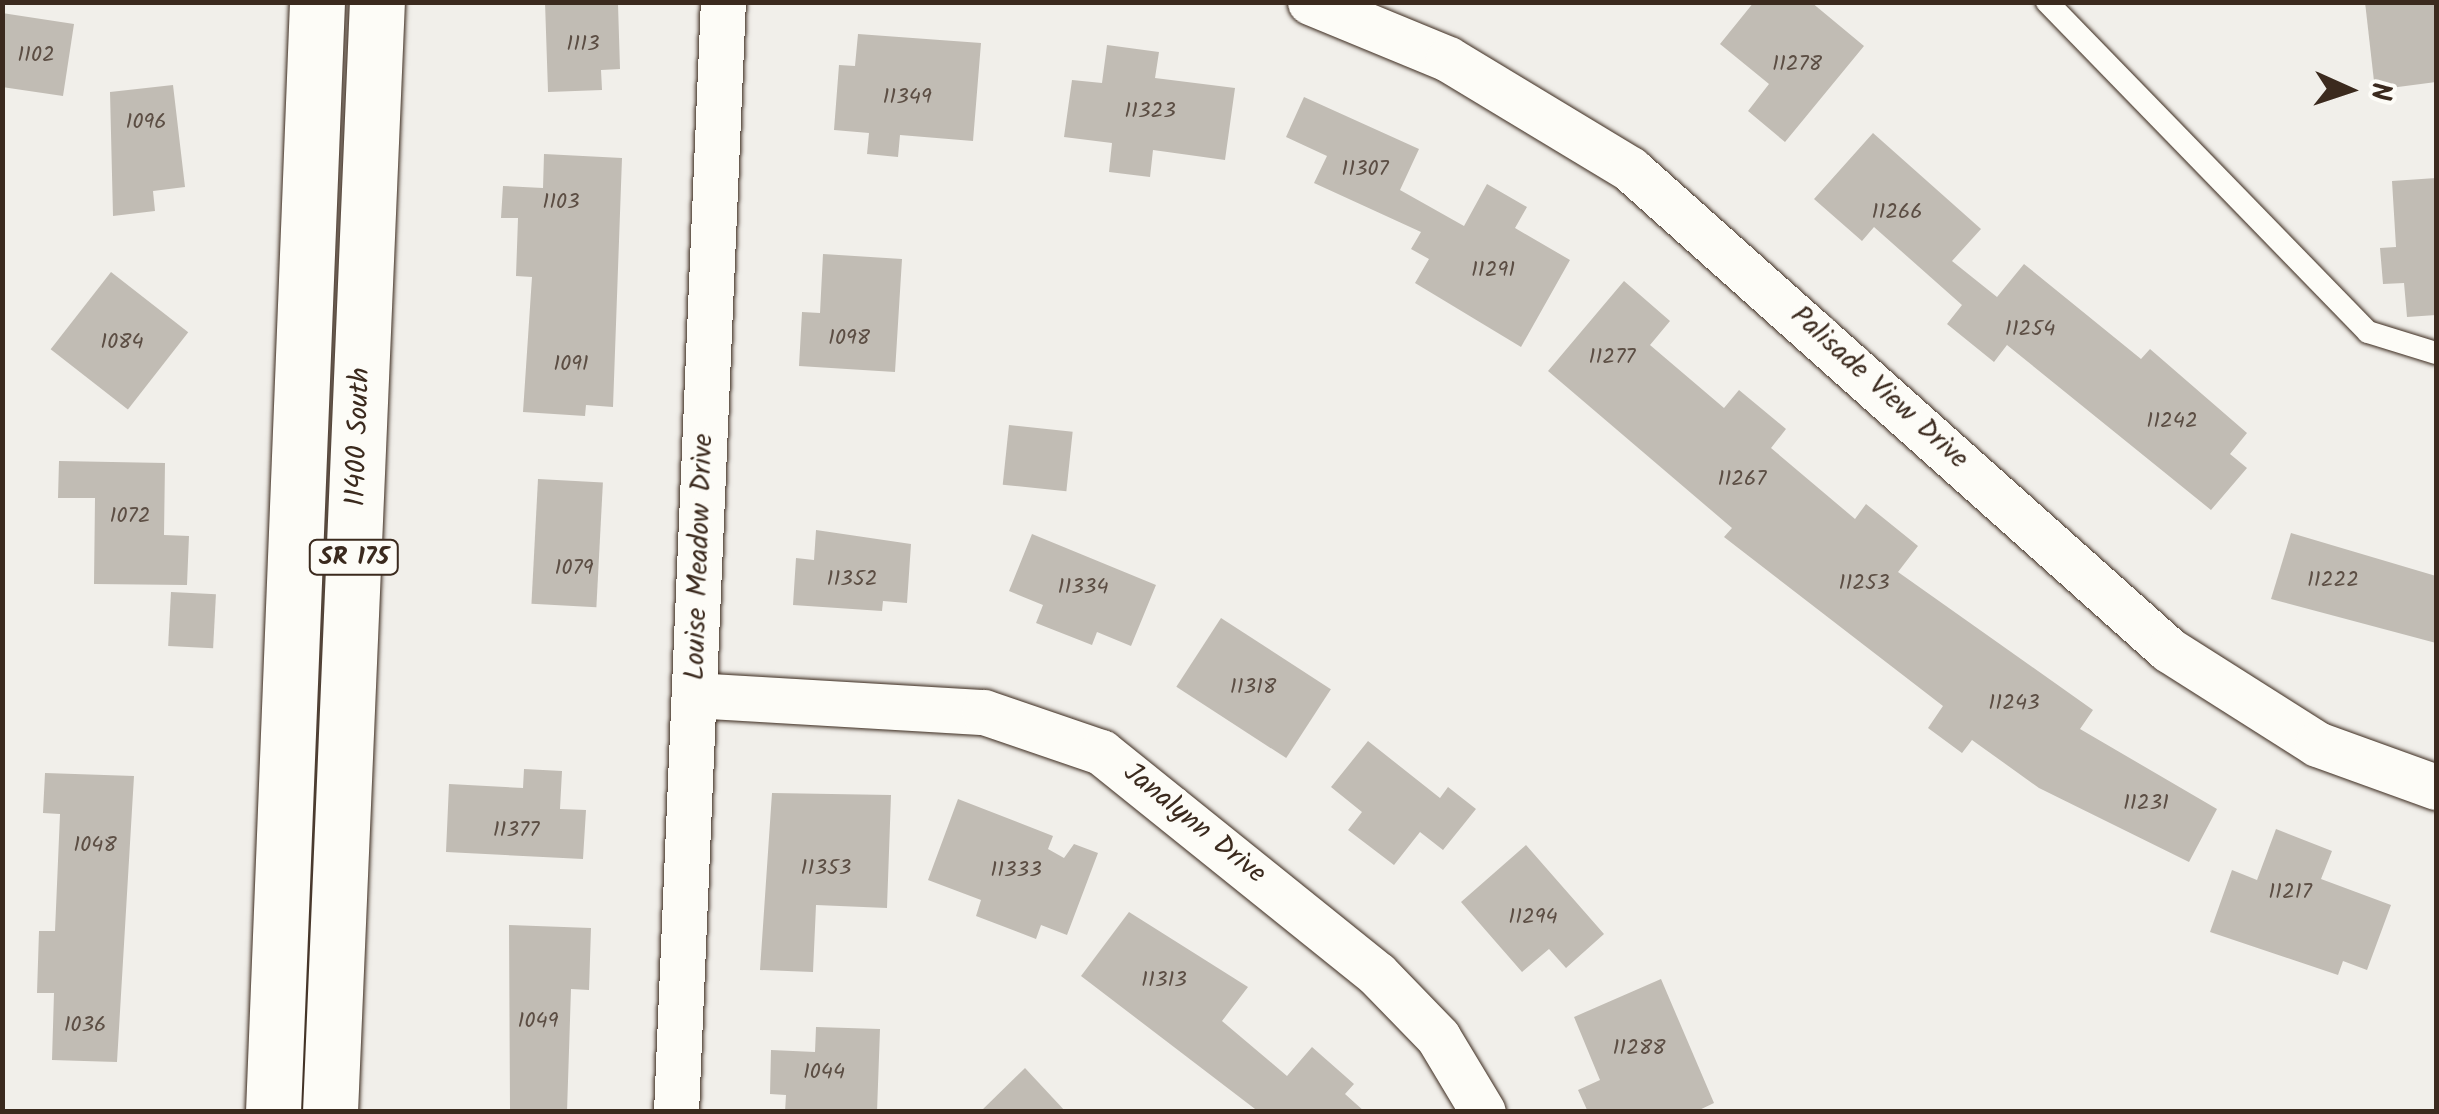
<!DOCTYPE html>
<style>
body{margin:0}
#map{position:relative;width:2439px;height:1114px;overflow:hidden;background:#f1efea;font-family:Kalam,sans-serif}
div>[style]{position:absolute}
.building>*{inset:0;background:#c1bcb4;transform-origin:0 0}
.roads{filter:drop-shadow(0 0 2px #3b2a1e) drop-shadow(0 0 2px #3b2a1e)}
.lane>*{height:22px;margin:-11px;padding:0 11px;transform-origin:11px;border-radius:11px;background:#fdfcf7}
.street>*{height:45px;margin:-22.5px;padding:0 22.5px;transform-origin:22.5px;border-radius:22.5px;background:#fdfcf7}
.primary>*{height:55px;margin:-27.5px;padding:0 27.5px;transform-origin:27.5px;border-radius:27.5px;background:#fdfcf7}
span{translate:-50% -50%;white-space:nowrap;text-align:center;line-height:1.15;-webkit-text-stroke:10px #fdfcf7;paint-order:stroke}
.number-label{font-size:22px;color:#5c4e44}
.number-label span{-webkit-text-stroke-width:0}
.shield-label span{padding:2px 8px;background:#fdfcf7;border:2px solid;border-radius:8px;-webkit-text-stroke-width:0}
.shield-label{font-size:25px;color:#3b2a1e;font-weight:700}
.street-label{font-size:28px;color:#3b2a1e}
.frame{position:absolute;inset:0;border:5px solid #3b2a1e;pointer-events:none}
.north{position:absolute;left:2299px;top:40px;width:100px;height:100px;-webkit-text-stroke:8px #fdfcf7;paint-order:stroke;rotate:93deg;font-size:28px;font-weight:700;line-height:40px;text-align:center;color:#3b2a1e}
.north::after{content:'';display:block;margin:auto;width:35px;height:45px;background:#3b2a1e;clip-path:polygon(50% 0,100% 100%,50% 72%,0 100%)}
</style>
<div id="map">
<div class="building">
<i style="clip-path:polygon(545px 2px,618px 4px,620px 69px,601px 70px,602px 90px,548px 92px)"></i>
<i style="clip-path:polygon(1754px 2px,1811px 2px,1864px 46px,1785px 142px,1748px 111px,1769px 84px,1720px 44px)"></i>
<i style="clip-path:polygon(2365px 2px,2436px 2px,2436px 82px,2375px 90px)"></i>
<i style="clip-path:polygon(2px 13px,74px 24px,63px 96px,2px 87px)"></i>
<i style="clip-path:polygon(858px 34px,981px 43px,973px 141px,900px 135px,898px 157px,867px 154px,869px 133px,834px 130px,839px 65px,855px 66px)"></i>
<i style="clip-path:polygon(1107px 45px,1159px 52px,1155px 78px,1235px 88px,1225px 160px,1153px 150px,1150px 177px,1109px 172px,1112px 143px,1064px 137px,1072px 80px,1102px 83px)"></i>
<i style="clip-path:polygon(173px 85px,185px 187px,153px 191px,155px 211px,113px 216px,110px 92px)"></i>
<i style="clip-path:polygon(1304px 97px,1419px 149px,1400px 190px,1464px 226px,1487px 184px,1527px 207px,1515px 228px,1570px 260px,1521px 347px,1415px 283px,1429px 259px,1411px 249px,1421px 232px,1314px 183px,1327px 156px,1286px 137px)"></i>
<i style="clip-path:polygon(1873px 133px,1981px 229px,1952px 261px,1997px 297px,2024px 264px,2141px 359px,2150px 349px,2247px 433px,2230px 454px,2247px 468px,2211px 510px,2007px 345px,1994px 362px,1947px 324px,1962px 305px,1874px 227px,1862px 241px,1814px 199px)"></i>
<i style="clip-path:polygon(544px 154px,622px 158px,613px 407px,586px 405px,585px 416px,523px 412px,532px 277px,516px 276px,518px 218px,501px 218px,503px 186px,543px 188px)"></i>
<i style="clip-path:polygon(2436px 178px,2436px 315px,2407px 317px,2404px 283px,2383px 284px,2380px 248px,2396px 247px,2392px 181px)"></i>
<i style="clip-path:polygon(823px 254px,902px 259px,895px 372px,799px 366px,802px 312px,820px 313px)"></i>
<i style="left:111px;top:272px;width:98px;height:98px;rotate:38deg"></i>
<i style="clip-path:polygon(1624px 281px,1670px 321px,1650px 345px,1724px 408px,1739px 390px,1786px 429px,1771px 448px,1855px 519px,1866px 504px,1918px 546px,1898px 572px,2093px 710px,2080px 729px,2217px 809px,2189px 862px,2039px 788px,1972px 740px,1962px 753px,1928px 728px,1943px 706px,1724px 537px,1732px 528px,1548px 371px)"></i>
<i style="left:1009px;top:425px;width:64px;height:60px;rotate:6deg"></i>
<i style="clip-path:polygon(59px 461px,165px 463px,164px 535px,189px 536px,187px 585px,94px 584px,95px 498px,58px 498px)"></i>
<i style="left:538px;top:479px;width:65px;height:125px;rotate:3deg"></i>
<i style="clip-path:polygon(816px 530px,911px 544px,907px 603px,883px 601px,882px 611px,793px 605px,796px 558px,814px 560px)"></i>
<i style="clip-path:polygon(2291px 533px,2436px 576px,2436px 643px,2271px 599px)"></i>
<i style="clip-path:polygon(1032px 534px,1156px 585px,1131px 646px,1097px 632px,1092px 645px,1036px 623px,1043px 605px,1009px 591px)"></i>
<i style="left:171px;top:592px;width:45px;height:54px;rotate:3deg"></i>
<i style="left:1221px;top:618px;width:131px;height:82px;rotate:33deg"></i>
<i style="clip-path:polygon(1368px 741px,1440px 798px,1448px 787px,1476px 809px,1443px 850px,1420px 832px,1394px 865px,1348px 830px,1362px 812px,1331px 787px)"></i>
<i style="clip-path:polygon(524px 769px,562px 771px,560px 809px,586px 810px,583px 859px,446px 852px,449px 784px,523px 788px)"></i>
<i style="clip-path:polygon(45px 773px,134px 776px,117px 1062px,52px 1060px,54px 993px,37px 993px,39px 931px,55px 931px,60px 814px,43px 813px)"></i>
<i style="clip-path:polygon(772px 793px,891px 795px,887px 908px,816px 905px,813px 972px,760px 970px)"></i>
<i style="clip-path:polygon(958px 799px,1053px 836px,1048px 849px,1064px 858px,1074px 844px,1098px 853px,1067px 935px,1041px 925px,1036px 939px,976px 916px,981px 900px,928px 880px)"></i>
<i style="clip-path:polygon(2276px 829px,2332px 851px,2321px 879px,2391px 905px,2367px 970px,2343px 961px,2338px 975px,2210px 932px,2232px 870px,2257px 880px)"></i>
<i style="clip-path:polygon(1526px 845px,1604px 934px,1566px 968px,1549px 949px,1522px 972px,1461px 902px)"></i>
<i style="clip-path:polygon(1129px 912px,1248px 987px,1222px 1021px,1287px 1076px,1312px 1047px,1354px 1084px,1345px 1094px,1365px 1112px,1259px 1112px,1081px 976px)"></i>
<i style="clip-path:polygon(509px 925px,591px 928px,589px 990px,571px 989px,567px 1112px,510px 1112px)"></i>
<i style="clip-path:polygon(1661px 979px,1714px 1103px,1695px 1112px,1588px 1112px,1578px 1090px,1600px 1080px,1574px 1017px)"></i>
<i style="clip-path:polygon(816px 1027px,880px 1029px,877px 1112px,785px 1112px,786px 1095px,770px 1094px,771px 1050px,815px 1052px)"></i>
<i style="clip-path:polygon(1025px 1068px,1066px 1112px,980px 1112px)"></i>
</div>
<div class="roads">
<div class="lane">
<i style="left:2047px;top:2px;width:460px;rotate:45.8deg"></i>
<i style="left:2368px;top:332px;width:71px;rotate:17.2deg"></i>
</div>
<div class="street">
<i style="left:1310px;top:2px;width:149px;rotate:22.4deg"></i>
<i style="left:1448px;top:59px;width:213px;rotate:31.1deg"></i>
<i style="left:1630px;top:169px;width:722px;rotate:41.75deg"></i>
<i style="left:2169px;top:650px;width:175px;rotate:32.4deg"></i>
<i style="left:2317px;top:744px;width:127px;rotate:19.9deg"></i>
<i style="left:694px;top:695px;width:290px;rotate:3.4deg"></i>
<i style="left:984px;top:712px;width:124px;rotate:18.9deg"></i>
<i style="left:1101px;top:752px;width:354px;rotate:38.8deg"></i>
<i style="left:1377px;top:974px;width:88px;rotate:45.9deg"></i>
<i style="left:1438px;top:1037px;width:87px;rotate:59deg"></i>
<i style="left:676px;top:1112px;width:1111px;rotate:-87.58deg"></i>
</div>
<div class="primary">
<i style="left:273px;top:1112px;width:1111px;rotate:-87.73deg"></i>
<i style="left:330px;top:1112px;width:1111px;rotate:-87.58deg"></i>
</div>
</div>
<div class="number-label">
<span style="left:583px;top:45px">1113</span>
<span style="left:36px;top:56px">1102</span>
<span style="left:1797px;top:65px">11278</span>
<span style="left:907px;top:98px">11349</span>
<span style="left:1150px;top:112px">11323</span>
<span style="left:146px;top:123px">1096</span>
<span style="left:1365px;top:170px">11307</span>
<span style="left:561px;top:203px">1103</span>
<span style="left:1897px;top:213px">11266</span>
<span style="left:1493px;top:271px">11291</span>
<span style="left:2030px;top:330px">11254</span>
<span style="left:849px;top:339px">1098</span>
<span style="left:122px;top:343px">1084</span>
<span style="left:1612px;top:358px">11277</span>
<span style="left:571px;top:365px">1091</span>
<span style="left:2172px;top:422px">11242</span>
<span style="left:1742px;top:480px">11267</span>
<span style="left:130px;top:517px">1072</span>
<span style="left:574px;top:569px">1079</span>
<span style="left:852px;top:580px">11352</span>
<span style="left:2333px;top:581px">11222</span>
<span style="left:1864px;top:584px">11253</span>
<span style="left:1083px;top:588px">11334</span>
<span style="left:1253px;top:688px">11318</span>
<span style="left:2014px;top:704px">11243</span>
<span style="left:2146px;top:804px">11231</span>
<span style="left:516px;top:831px">11377</span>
<span style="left:95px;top:846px">1048</span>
<span style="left:826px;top:869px">11353</span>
<span style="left:1016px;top:871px">11333</span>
<span style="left:2290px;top:893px">11217</span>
<span style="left:1533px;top:918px">11294</span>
<span style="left:1164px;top:981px">11313</span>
<span style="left:538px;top:1022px">1049</span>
<span style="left:85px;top:1026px">1036</span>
<span style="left:1639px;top:1049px">11288</span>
<span style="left:824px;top:1073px">1044</span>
</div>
<div class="shield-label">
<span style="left:354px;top:557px">SR 175</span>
</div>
<div class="street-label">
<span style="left:1879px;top:388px;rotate:42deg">Palisade View Drive</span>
<span style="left:359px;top:437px;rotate:-88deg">11400 South</span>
<span style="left:700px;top:557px;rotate:-88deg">Louise Meadow Drive</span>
<span style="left:1194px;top:824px;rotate:39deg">Janalynn Drive</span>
</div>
<div class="frame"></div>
<div class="north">N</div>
</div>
